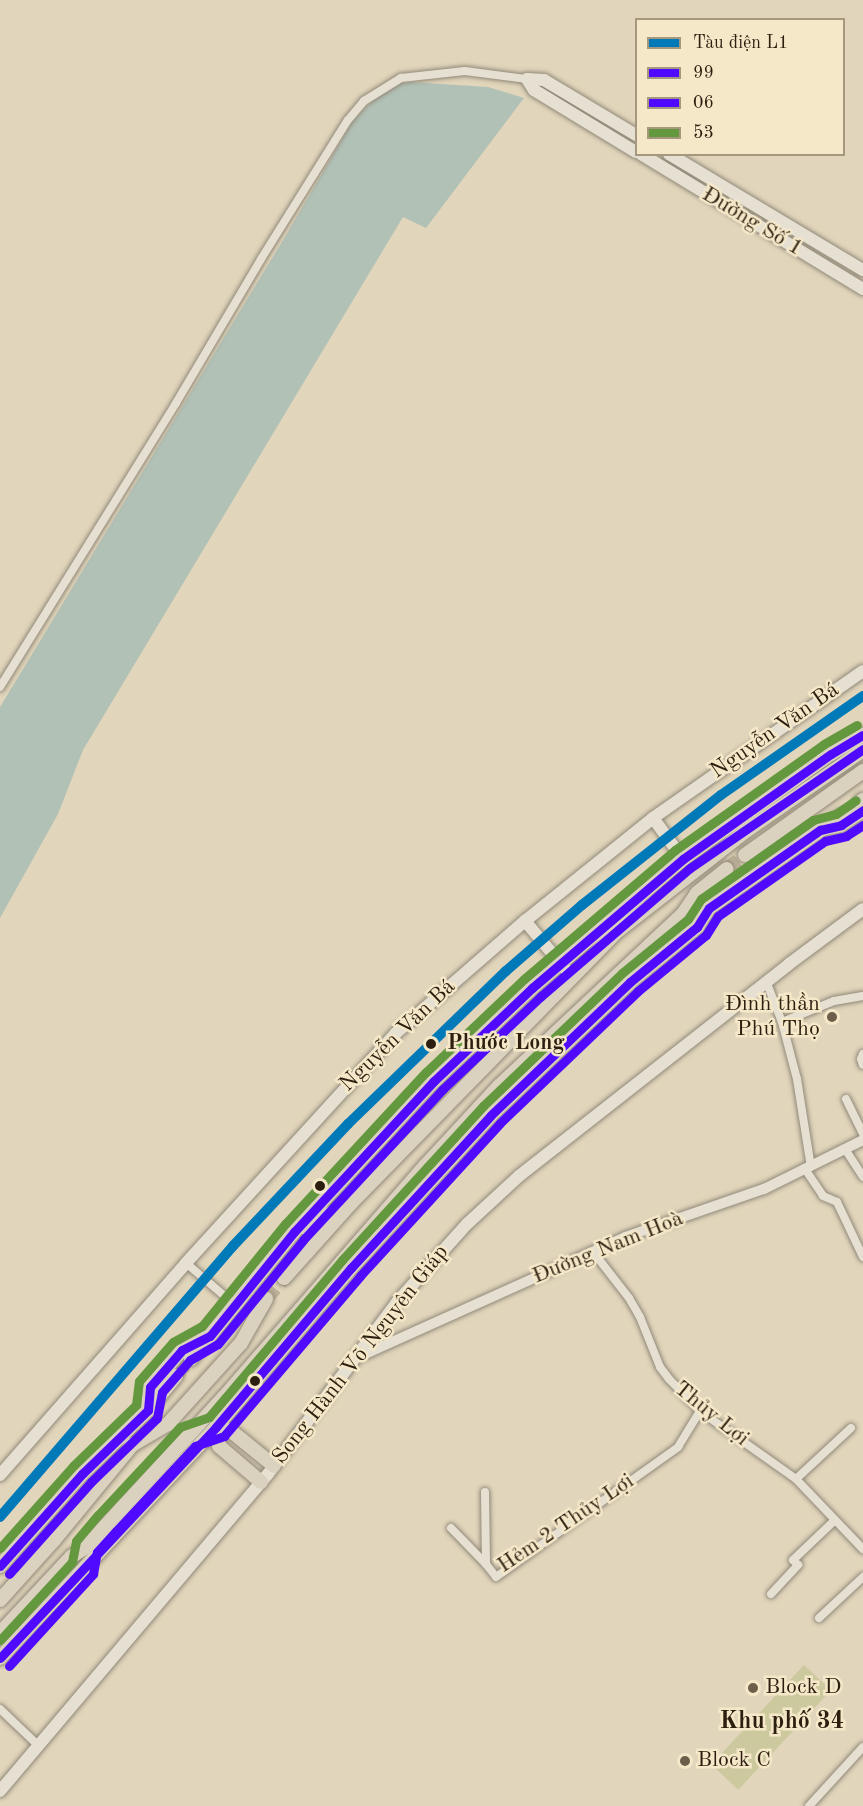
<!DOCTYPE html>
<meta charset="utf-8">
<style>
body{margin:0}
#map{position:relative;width:863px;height:1806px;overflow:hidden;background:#e1d5bb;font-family:"Old Standard TT",serif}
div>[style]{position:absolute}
.green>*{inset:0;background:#cdc99e;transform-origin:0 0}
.water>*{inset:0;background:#b2c1b6}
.trunk-tunnel>*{height:14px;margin-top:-7px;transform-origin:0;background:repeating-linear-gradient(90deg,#bdb199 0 14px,transparent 0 21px)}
.roads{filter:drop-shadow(0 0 2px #918979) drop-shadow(0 0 2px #918979)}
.minor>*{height:8px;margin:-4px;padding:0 4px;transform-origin:4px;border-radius:4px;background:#e6e0d3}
.tertiary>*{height:10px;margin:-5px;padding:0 5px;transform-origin:5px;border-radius:5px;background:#e6e0d3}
.secondary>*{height:12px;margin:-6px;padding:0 6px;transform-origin:6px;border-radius:6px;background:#e6e0d3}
.primary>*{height:14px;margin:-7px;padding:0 7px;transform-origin:7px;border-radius:7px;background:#dad1be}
.trunk>*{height:14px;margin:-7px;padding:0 7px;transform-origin:7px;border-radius:7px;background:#dad1be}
.bus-1>*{height:9px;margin:-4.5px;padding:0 4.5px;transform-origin:4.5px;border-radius:4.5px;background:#4f0aff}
.bus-2>*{height:9px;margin:-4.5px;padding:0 4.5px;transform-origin:4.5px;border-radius:4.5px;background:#4f0aff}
.bus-3>*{height:9px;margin:-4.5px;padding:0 4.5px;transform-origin:4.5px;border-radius:4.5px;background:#64983e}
.metro-1>*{height:10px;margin:-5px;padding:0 5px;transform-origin:5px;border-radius:5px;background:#0079b8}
.dots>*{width:16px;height:16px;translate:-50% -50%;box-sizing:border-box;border:3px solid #f5e8c9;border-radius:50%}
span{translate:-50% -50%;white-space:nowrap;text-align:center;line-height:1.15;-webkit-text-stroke:5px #f5e8c9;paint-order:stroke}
.street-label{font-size:22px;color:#2c1f0f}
.poi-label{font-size:22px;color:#2c1f0f}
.right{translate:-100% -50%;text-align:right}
.left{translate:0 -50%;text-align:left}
.stop-label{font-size:22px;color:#2c1f0f;font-weight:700}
.neighbourhood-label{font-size:24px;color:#2c1f0f;font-weight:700}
.legend{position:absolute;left:635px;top:18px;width:210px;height:138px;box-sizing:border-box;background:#f5e8c9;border:2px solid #a5987f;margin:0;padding:8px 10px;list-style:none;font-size:18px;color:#2c1f0f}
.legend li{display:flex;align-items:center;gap:12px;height:30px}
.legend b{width:30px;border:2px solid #a5987f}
</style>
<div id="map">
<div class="green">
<i style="left:804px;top:1665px;width:37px;height:136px;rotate:43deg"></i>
</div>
<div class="water">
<i style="clip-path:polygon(410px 82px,488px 87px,524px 98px,426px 228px,403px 217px,83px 750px,58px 814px,0 918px,0 707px,285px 237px,352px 122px,372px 101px,400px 84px)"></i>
</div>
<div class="trunk-tunnel">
<i style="left:841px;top:816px;width:24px;rotate:-36deg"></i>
<i style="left:727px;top:869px;width:23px;rotate:-38deg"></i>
<i style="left:266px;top:1299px;width:28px;rotate:-49deg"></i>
<i style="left:176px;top:1376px;width:23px;rotate:-49deg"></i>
</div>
<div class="roads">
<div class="minor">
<i style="left:0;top:687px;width:334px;rotate:-58.2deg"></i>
<i style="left:176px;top:403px;width:167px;rotate:-59.4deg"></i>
<i style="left:261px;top:259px;width:164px;rotate:-58deg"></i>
<i style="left:348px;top:120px;width:25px;rotate:-50deg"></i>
<i style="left:364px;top:101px;width:44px;rotate:-31.9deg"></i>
<i style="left:401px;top:78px;width:64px;rotate:-6.2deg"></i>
<i style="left:465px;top:71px;width:63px;rotate:7.4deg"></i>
<i style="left:766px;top:981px;width:44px;rotate:68.7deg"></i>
<i style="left:782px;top:1022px;width:59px;rotate:75.3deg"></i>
<i style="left:797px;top:1079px;width:89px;rotate:81deg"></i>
<i style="left:782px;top:1022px;width:56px;rotate:-22deg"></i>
<i style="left:834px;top:1001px;width:29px;rotate:-10deg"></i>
<i style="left:863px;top:1054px;width:5px;rotate:112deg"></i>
<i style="left:861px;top:1059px;width:6px;rotate:72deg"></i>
<i style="left:846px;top:1099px;width:39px;rotate:64deg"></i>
<i style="left:845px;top:1149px;width:33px;rotate:57deg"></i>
<i style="left:805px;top:1169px;width:32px;rotate:56deg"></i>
<i style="left:823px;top:1196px;width:15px;rotate:23deg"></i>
<i style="left:837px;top:1202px;width:61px;rotate:64.7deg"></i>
<i style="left:594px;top:1253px;width:57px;rotate:52.1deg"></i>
<i style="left:629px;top:1298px;width:22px;rotate:60deg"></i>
<i style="left:640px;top:1317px;width:54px;rotate:68.2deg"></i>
<i style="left:660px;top:1367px;width:15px;rotate:53deg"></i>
<i style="left:669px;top:1379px;width:45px;rotate:45.9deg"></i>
<i style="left:700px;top:1411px;width:118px;rotate:35.3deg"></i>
<i style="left:796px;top:1479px;width:97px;rotate:46.3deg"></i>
<i style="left:186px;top:1263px;width:65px;rotate:40.6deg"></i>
<i style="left:796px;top:1479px;width:75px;rotate:-42.8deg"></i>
<i style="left:485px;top:1492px;width:72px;rotate:89.2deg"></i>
<i style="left:486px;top:1564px;width:16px;rotate:52deg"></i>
<i style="left:496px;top:1577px;width:224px;rotate:-35.5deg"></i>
<i style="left:678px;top:1447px;width:42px;rotate:-58.6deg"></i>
<i style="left:451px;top:1528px;width:50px;rotate:45.8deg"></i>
<i style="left:771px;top:1594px;width:40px;rotate:-47deg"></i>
<i style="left:798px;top:1565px;width:7px;rotate:-135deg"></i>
<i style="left:793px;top:1560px;width:58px;rotate:-43.6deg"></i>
<i style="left:819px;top:1618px;width:60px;rotate:-43deg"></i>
<i style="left:0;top:1709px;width:52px;rotate:43.5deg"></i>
<i style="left:809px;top:1806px;width:80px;rotate:-47.5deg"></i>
</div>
<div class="tertiary">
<i style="left:354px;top:1359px;width:297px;rotate:-24.2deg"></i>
<i style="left:625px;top:1237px;width:147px;rotate:-19.1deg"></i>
<i style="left:764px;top:1189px;width:110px;rotate:-26.3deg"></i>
</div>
<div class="secondary">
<i style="left:527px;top:79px;width:13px;rotate:58deg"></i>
<i style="left:534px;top:90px;width:119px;rotate:31.3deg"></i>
<i style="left:527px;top:79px;width:17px;rotate:3deg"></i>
<i style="left:544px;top:80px;width:107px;rotate:30.9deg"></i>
<i style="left:641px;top:154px;width:260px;rotate:31.3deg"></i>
<i style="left:669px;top:154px;width:226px;rotate:30.9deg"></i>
<i style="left:653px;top:818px;width:51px;rotate:53.8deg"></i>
<i style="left:525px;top:921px;width:73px;rotate:50deg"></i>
<i style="left:0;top:1475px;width:282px;rotate:-48.7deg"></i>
<i style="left:186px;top:1263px;width:311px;rotate:-47.6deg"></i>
<i style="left:396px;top:1033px;width:171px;rotate:-41deg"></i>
<i style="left:525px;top:921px;width:164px;rotate:-38.8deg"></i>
<i style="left:653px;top:818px;width:256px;rotate:-35deg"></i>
<i style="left:0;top:1791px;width:415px;rotate:-49.8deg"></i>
<i style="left:268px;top:1474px;width:215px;rotate:-53.1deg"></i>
<i style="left:397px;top:1302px;width:105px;rotate:-48.1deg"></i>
<i style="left:467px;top:1224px;width:71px;rotate:-42.7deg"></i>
<i style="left:519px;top:1176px;width:343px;rotate:-38.1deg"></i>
<i style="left:789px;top:964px;width:92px;rotate:-36.6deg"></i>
</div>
<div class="primary">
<i style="left:822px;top:829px;width:19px;rotate:-12deg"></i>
<i style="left:841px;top:825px;width:27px;rotate:-34deg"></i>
<i style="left:148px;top:1410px;width:23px;rotate:-85deg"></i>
<i style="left:150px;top:1387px;width:49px;rotate:-49.1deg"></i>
<i style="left:182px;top:1350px;width:31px;rotate:-27deg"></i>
</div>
<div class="trunk">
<i style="left:860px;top:802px;width:4px;rotate:-34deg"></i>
<i style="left:745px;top:855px;width:145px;rotate:-35.4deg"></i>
<i style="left:304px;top:1227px;width:44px;rotate:-27.1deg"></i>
<i style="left:284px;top:1278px;width:102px;rotate:-48.2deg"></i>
<i style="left:352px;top:1202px;width:375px;rotate:-45.6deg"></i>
<i style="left:614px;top:934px;width:167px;rotate:-38deg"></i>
<i style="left:746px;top:831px;width:142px;rotate:-34.7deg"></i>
<i style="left:191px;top:1359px;width:164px;rotate:-51deg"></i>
<i style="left:294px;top:1232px;width:206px;rotate:-47.2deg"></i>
<i style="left:434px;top:1081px;width:135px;rotate:-43.5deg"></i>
<i style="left:532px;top:988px;width:199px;rotate:-40.5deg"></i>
<i style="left:683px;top:859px;width:181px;rotate:-35.4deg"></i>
<i style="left:831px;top:754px;width:37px;rotate:-31deg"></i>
<i style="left:261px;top:1482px;width:55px;rotate:-139.4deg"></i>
<i style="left:219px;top:1446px;width:19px;rotate:-99deg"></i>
<i style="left:216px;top:1427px;width:16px;rotate:15deg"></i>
<i style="left:231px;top:1431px;width:55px;rotate:39.1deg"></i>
<i style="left:0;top:1566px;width:123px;rotate:-48.3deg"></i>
<i style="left:82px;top:1474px;width:92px;rotate:-44.1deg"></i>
<i style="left:148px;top:1410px;width:44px;rotate:-50.5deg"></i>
<i style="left:0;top:1600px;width:81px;rotate:-48deg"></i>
<i style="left:54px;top:1540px;width:123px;rotate:-50.6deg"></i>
<i style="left:132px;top:1445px;width:42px;rotate:-30.3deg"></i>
<i style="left:168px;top:1424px;width:109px;rotate:-48deg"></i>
<i style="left:241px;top:1343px;width:51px;rotate:-60.4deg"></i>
<i style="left:0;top:1633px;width:104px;rotate:-46.9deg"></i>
<i style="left:71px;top:1557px;width:18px;rotate:-34deg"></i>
<i style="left:86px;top:1547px;width:204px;rotate:-47.4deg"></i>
<i style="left:224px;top:1397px;width:306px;rotate:-49deg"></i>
<i style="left:425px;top:1166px;width:109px;rotate:-47.2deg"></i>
<i style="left:499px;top:1086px;width:252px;rotate:-43.1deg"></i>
<i style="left:683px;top:914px;width:25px;rotate:-56deg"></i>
<i style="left:697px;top:893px;width:38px;rotate:-39deg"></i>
<i style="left:0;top:1658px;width:316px;rotate:-46.9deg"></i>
<i style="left:216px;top:1427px;width:209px;rotate:-49.7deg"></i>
<i style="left:351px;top:1268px;width:207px;rotate:-47.5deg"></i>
<i style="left:491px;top:1115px;width:192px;rotate:-43.7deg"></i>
<i style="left:630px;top:982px;width:87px;rotate:-39.4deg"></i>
<i style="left:697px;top:927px;width:22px;rotate:-58deg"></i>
<i style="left:709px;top:908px;width:161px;rotate:-34.9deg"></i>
</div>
</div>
<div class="bus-1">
<i style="left:0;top:1566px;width:123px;rotate:-48.3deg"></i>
<i style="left:82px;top:1474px;width:92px;rotate:-44.1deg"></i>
<i style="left:148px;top:1410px;width:23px;rotate:-85deg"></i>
<i style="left:150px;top:1387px;width:49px;rotate:-49.1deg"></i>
<i style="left:182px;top:1350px;width:31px;rotate:-27deg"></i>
<i style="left:210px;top:1336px;width:134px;rotate:-51.1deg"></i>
<i style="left:294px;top:1232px;width:206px;rotate:-47.2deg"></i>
<i style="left:434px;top:1081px;width:135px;rotate:-43.5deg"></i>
<i style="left:532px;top:988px;width:199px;rotate:-40.5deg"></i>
<i style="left:683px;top:859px;width:181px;rotate:-35.4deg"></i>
<i style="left:831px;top:754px;width:37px;rotate:-31deg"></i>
<i style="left:0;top:1658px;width:316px;rotate:-46.9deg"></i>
<i style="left:216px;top:1427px;width:209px;rotate:-49.7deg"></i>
<i style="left:351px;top:1268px;width:207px;rotate:-47.5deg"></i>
<i style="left:491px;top:1115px;width:192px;rotate:-43.7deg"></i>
<i style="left:630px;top:982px;width:87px;rotate:-39.4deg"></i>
<i style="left:697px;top:927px;width:22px;rotate:-58deg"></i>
<i style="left:709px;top:908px;width:136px;rotate:-35.1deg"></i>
<i style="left:820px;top:830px;width:22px;rotate:-13deg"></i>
<i style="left:841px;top:825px;width:27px;rotate:-34deg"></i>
</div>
<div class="bus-2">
<i style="left:9px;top:1574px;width:123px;rotate:-48.3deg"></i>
<i style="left:91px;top:1482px;width:92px;rotate:-44.1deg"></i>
<i style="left:157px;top:1418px;width:26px;rotate:-79deg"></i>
<i style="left:162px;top:1392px;width:43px;rotate:-48.8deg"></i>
<i style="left:190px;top:1360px;width:32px;rotate:-30deg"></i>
<i style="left:218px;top:1344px;width:134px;rotate:-50.7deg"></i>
<i style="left:303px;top:1240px;width:206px;rotate:-47.2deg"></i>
<i style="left:443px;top:1089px;width:134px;rotate:-43.5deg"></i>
<i style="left:540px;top:997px;width:198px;rotate:-40.7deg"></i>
<i style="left:690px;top:868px;width:210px;rotate:-34.5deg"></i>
<i style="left:9px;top:1666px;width:125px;rotate:-47.6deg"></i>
<i style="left:93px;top:1574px;width:22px;rotate:-80deg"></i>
<i style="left:97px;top:1552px;width:28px;rotate:-48deg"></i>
<i style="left:116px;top:1531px;width:116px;rotate:-47.1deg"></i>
<i style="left:195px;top:1446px;width:31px;rotate:-19deg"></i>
<i style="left:224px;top:1436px;width:210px;rotate:-49.6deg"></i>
<i style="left:360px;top:1276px;width:207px;rotate:-47.5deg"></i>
<i style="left:500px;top:1123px;width:191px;rotate:-43.7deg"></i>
<i style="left:638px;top:991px;width:88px;rotate:-39.5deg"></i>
<i style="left:706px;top:935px;width:22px;rotate:-58deg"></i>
<i style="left:718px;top:916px;width:131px;rotate:-35deg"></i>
<i style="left:825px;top:841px;width:22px;rotate:-13deg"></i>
<i style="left:846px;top:836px;width:20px;rotate:-33deg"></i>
</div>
<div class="bus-3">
<i style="left:0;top:1548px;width:110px;rotate:-48.3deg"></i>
<i style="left:73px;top:1466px;width:88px;rotate:-44.1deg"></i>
<i style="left:136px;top:1405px;width:24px;rotate:-83deg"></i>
<i style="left:139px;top:1381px;width:52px;rotate:-48.9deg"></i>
<i style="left:173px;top:1342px;width:33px;rotate:-29deg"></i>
<i style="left:202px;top:1326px;width:132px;rotate:-50.9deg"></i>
<i style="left:285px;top:1224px;width:207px;rotate:-47.2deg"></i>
<i style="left:426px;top:1072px;width:135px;rotate:-43.5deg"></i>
<i style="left:524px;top:979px;width:199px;rotate:-40.5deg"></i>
<i style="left:675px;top:850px;width:183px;rotate:-35.4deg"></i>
<i style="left:824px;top:744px;width:38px;rotate:-30deg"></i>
<i style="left:0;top:1640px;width:106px;rotate:-47.3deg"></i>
<i style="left:72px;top:1562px;width:21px;rotate:-79deg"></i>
<i style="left:76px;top:1541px;width:34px;rotate:-50deg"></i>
<i style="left:98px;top:1515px;width:120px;rotate:-47deg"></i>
<i style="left:180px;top:1427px;width:31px;rotate:-19deg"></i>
<i style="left:209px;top:1417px;width:206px;rotate:-49.7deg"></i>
<i style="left:342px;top:1260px;width:209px;rotate:-47.5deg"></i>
<i style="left:483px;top:1106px;width:192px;rotate:-43.7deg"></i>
<i style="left:622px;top:973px;width:85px;rotate:-39.3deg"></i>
<i style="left:688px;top:919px;width:24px;rotate:-57deg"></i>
<i style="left:701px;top:899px;width:137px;rotate:-35.2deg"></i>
<i style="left:813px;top:820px;width:24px;rotate:-15deg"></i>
<i style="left:836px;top:814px;width:24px;rotate:-35deg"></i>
</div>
<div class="metro-1">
<i style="left:0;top:1517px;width:357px;rotate:-49.3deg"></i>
<i style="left:233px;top:1246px;width:168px;rotate:-46.7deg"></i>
<i style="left:348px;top:1124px;width:220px;rotate:-44.1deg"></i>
<i style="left:506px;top:971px;width:101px;rotate:-41deg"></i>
<i style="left:582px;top:905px;width:177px;rotate:-38.4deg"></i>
<i style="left:721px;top:795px;width:173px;rotate:-34.9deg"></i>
</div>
<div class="dots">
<i style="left:832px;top:1017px;background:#6b5f4b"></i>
<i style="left:431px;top:1044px;background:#2c1f0f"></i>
<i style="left:320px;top:1186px;background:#2c1f0f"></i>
<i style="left:255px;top:1381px;background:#2c1f0f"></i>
<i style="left:753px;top:1688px;background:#6b5f4b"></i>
<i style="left:685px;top:1761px;background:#6b5f4b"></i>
</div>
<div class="street-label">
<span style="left:752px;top:222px;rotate:31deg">Đường Số 1</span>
<span style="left:775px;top:731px;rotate:-35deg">Nguyễn Văn Bá</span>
<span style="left:398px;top:1036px;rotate:-44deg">Nguyễn Văn Bá</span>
<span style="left:608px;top:1248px;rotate:-22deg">Đường Nam Hoà</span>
<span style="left:361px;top:1355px;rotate:-52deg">Song Hành Võ Nguyên Giáp</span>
<span style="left:711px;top:1414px;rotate:39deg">Thủy Lợi</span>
<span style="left:566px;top:1524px;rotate:-34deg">Hẻm 2 Thủy Lợi</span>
</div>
<div class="poi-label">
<span class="right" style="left:820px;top:1017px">Đình thần<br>Phú Thọ</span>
<span class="left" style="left:765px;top:1688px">Block D</span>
<span class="left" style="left:697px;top:1761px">Block C</span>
</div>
<div class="stop-label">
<span class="left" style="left:447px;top:1044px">Phước Long</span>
</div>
<div class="neighbourhood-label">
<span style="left:782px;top:1723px">Khu phố 34</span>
</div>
<ul class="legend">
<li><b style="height:8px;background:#0079b8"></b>Tàu điện L1</li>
<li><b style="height:8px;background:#4f0aff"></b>99</li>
<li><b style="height:8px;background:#4f0aff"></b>06</li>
<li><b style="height:8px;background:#64983e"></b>53</li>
</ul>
</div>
